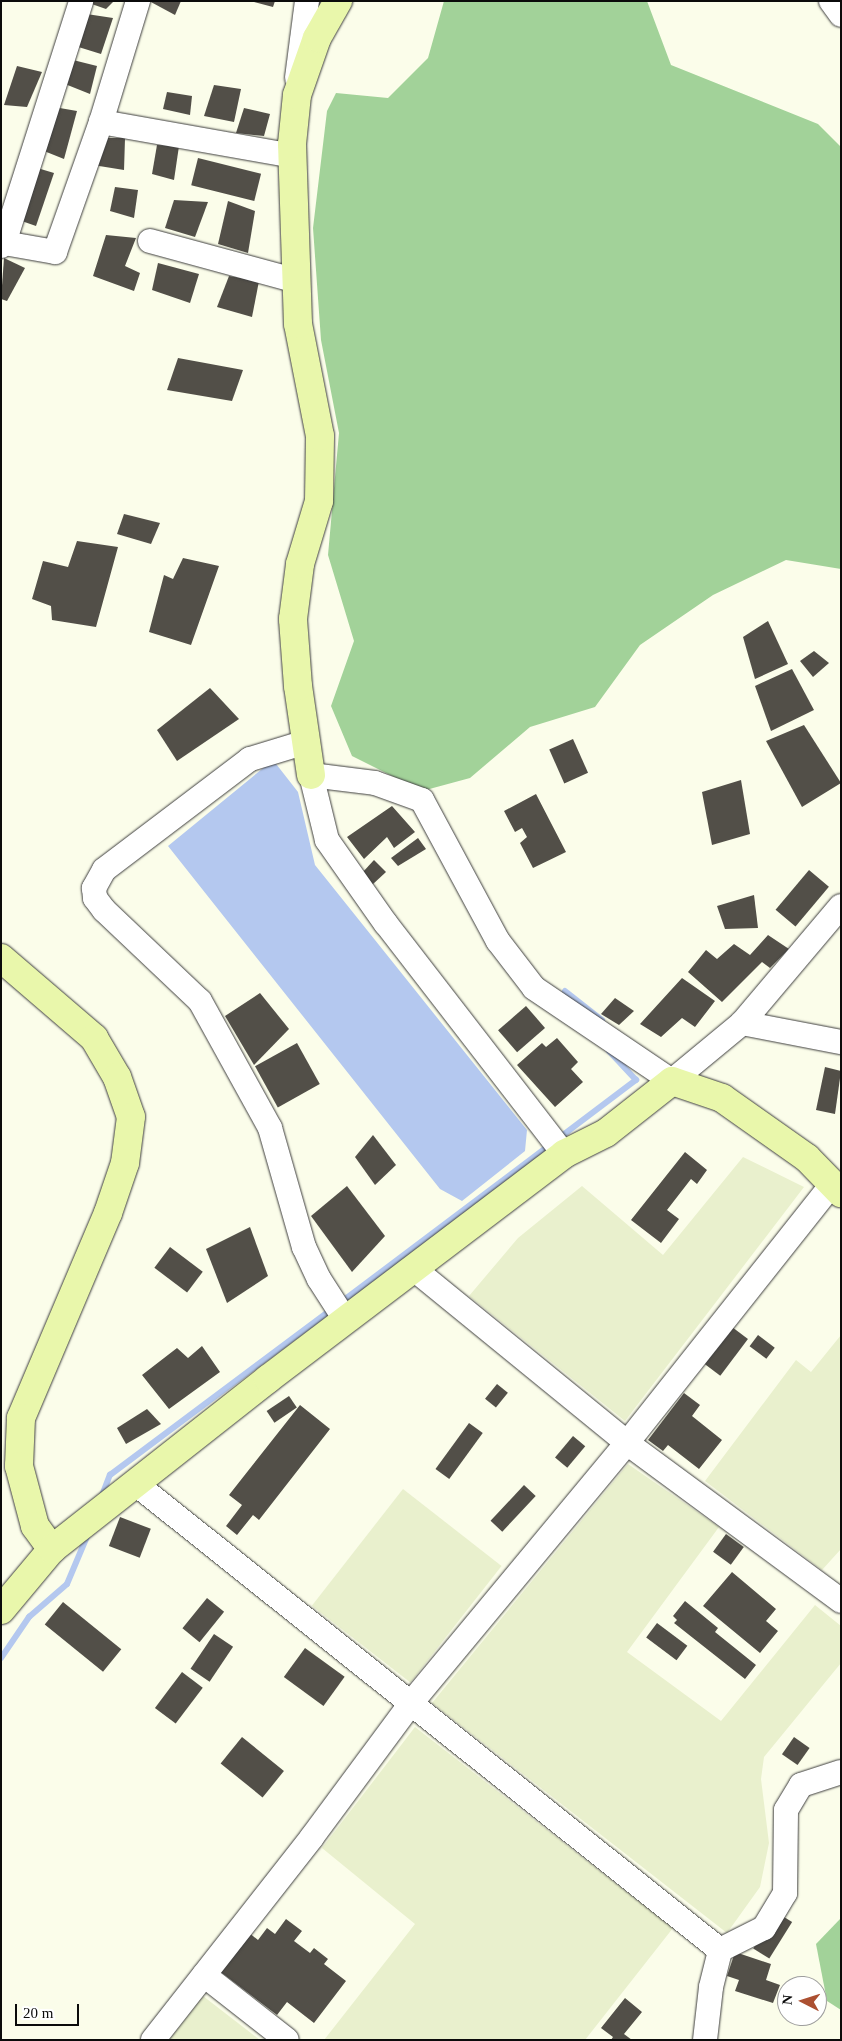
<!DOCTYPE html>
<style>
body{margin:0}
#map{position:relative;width:842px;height:2041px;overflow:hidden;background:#fbfdea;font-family:"Times New Roman",serif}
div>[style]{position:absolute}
.farmland>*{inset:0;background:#e9f0cd;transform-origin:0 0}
.forest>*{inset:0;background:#a2d299}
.water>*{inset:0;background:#b4c8ef}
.stream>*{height:6px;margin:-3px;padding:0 3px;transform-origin:3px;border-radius:3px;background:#b4c8ef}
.building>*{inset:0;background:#524f48;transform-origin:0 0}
.roads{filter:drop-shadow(0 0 1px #3e3e3e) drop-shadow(0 0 1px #3e3e3e)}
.street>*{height:24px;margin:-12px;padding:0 12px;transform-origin:12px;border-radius:12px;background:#fff}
.secondary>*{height:28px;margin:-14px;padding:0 14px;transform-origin:14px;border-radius:14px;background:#e9f7ab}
span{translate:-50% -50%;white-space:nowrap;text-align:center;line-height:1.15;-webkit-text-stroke:5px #fff;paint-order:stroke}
.frame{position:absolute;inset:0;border:2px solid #0b0b0b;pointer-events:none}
.north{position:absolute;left:777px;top:1976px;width:50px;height:50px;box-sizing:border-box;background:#fff;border:1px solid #9d9d9d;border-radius:50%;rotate:275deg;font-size:14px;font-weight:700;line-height:20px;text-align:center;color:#0b0b0b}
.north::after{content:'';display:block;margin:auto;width:18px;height:22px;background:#ac5031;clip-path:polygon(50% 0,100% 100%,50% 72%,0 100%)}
.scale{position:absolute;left:15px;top:2004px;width:64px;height:22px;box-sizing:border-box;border:2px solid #0b0b0b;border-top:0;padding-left:6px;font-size:15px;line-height:18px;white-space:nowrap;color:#0b0b0b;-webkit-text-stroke:4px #fff;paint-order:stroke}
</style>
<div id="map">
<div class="farmland">
<i style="clip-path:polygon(743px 1157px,804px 1187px,625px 1421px,469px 1296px,518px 1238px,582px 1186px,663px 1255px)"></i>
<i style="clip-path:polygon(841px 1335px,841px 1549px,822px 1570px,705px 1481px,796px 1360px,811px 1372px)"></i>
<i style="clip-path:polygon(628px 1464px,719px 1527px,627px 1652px,721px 1721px,815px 1605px,841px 1626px,841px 1663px,764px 1757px,761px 1779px,769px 1843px,760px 1887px,727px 1933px,432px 1703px)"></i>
<i style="left:403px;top:1489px;width:125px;height:148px;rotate:38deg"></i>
<i style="clip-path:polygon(415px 1727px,673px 1928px,585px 2040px,324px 2040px,415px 1924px,322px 1848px)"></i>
<i style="clip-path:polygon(203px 1996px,260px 2040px,169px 2040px)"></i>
</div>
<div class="forest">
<i style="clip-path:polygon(444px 1px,647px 1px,671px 65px,818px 124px,841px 147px,841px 569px,786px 560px,713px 595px,640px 645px,595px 707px,530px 727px,470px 778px,422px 791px,352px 756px,331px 706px,354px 641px,328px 555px,339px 433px,321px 340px,313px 228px,327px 111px,336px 93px,388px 98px,428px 58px)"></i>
<i style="clip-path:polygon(841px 1918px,841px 2010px,827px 2001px,816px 1944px)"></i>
</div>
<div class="water">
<i style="clip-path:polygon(273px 760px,298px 792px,315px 865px,527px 1130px,525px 1151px,462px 1201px,440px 1189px,168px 846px)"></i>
</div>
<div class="stream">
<i style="left:565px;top:991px;width:47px;rotate:38.1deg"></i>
<i style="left:340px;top:1303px;width:371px;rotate:-37deg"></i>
<i style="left:636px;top:1080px;width:40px;rotate:-133deg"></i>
<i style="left:101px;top:1498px;width:25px;rotate:-69deg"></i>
<i style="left:110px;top:1475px;width:277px;rotate:-36.8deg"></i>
<i style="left:1px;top:1658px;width:50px;rotate:-55.7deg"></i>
<i style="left:29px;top:1617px;width:50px;rotate:-41deg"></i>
<i style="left:67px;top:1584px;width:54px;rotate:-67.2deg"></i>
</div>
<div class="building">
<i style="clip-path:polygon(83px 1px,114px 1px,106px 9px)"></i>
<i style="clip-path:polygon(149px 1px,181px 1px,175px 15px)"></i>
<i style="clip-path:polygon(250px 1px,275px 1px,273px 7px)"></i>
<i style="clip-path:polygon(80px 13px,113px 18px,101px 54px,72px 45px)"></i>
<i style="clip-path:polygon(65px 58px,97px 66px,90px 94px,60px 82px)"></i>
<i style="clip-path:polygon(17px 66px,42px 72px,27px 107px,4px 105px)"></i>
<i style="clip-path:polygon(214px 85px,241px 89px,234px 122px,204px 116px)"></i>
<i style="clip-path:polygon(167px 92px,192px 96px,190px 115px,163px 109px)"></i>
<i style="clip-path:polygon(54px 107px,77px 111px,64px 159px,39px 149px)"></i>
<i style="clip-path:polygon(244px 108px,270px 114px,264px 136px,236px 133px)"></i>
<i style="clip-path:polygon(98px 138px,125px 138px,124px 170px,93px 165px)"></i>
<i style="clip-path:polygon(157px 145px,179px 146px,174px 180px,152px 174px)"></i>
<i style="left:198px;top:158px;width:65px;height:28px;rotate:14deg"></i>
<i style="clip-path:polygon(34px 167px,54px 173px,36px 226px,13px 218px)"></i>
<i style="clip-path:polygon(115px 187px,138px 190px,134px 218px,110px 211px)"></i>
<i style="clip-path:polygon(174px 200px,208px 202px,195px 237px,165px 228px)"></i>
<i style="clip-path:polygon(228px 201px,255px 211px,248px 253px,218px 244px)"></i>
<i style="clip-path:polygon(106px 235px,136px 238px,125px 266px,140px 273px,134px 291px,93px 276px)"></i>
<i style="clip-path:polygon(4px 258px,25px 268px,7px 301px,1px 299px)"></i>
<i style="clip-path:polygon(158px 263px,199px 274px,190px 303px,152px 290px)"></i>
<i style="clip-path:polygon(229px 276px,259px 281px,252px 317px,217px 307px)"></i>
<i style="clip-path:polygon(178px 358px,243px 370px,232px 401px,167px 390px)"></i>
<i style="clip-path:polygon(124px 514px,160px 523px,151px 544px,117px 534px)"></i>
<i style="clip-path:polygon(77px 541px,118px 547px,96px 627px,52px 620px,51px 606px,32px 599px,43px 561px,68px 567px)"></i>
<i style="clip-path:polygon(183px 558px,219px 566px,191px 645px,149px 632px,164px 575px,173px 579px)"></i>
<i style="clip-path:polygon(768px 621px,788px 664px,755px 679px,743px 637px)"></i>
<i style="clip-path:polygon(814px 651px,829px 663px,813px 677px,800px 661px)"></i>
<i style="clip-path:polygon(792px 669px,814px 710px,771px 731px,755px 686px)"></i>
<i style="clip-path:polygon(210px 688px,239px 719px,177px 761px,157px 730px)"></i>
<i style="clip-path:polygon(804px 725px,841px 783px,802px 807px,766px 741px)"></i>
<i style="left:573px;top:739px;width:37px;height:26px;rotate:66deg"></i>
<i style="clip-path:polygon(741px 780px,750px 834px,712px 845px,702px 792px)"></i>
<i style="clip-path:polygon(536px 794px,566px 852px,533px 868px,520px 843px,527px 837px,522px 828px,515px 832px,504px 811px)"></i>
<i style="clip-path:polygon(392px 806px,415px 832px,394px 848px,387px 837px,364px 859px,347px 837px)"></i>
<i style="clip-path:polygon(418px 838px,426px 849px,398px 866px,391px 858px)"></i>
<i style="clip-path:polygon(374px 860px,386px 872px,372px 885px,362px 873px)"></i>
<i style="left:809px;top:870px;width:26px;height:52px;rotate:40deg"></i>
<i style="clip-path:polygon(754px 895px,758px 928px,725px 929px,717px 906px)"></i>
<i style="clip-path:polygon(768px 935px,789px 949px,770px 968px,762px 962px,722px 1002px,688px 972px,706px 950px,717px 959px,734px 944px,750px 955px)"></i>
<i style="clip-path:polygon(682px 978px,715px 1001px,695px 1027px,682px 1018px,661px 1037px,640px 1024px)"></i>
<i style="clip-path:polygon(260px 993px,289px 1029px,254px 1065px,225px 1016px)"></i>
<i style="clip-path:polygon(615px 998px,634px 1011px,619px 1025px,601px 1014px)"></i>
<i style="left:526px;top:1006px;width:29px;height:37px;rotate:49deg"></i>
<i style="clip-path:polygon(557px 1038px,578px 1062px,571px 1069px,583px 1082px,555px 1107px,517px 1065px,542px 1043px,546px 1047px)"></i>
<i style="left:297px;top:1043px;width:47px;height:48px;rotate:61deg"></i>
<i style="clip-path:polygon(825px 1067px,841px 1071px,835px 1114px,816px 1110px)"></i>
<i style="clip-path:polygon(373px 1135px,396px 1165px,375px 1185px,355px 1157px)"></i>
<i style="clip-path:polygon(685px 1152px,707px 1170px,697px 1184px,691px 1179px,667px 1210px,679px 1219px,661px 1243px,631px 1220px)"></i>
<i style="clip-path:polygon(347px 1186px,385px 1236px,352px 1272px,311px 1216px)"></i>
<i style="clip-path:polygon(250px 1227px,268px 1276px,227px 1303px,206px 1249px)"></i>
<i style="left:170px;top:1247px;width:41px;height:26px;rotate:37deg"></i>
<i style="left:728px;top:1324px;width:25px;height:46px;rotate:37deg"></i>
<i style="left:758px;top:1335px;width:21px;height:14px;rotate:37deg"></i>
<i style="clip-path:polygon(202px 1346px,220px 1372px,169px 1409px,142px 1375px,177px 1348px,188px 1358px)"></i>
<i style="left:497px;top:1384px;width:14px;height:19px;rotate:39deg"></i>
<i style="clip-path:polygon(684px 1393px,700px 1405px,692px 1416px,722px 1440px,699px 1469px,668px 1445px,663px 1451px,648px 1440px)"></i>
<i style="left:289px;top:1396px;width:14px;height:27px;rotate:56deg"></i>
<i style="clip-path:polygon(300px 1405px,330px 1429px,259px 1520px,253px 1515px,237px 1535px,226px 1526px,242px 1505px,229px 1495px)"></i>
<i style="clip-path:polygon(147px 1409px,161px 1424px,126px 1444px,117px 1428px)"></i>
<i style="left:469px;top:1423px;width:17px;height:57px;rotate:36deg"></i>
<i style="left:573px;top:1436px;width:16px;height:28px;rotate:40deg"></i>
<i style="left:524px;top:1485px;width:16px;height:49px;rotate:43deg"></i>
<i style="left:120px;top:1517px;width:33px;height:31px;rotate:21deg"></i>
<i style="left:726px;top:1534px;width:22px;height:22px;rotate:36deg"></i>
<i style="clip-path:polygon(732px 1572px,776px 1609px,766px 1621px,778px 1631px,760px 1653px,703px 1606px)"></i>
<i style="left:207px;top:1598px;width:22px;height:39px;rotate:39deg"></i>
<i style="clip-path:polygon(685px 1601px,718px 1628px,715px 1632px,756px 1665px,745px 1679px,674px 1623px,677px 1620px,673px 1616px)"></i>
<i style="left:63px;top:1602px;width:75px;height:29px;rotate:39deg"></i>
<i style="left:657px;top:1623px;width:38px;height:18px;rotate:37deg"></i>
<i style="left:214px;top:1634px;width:23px;height:42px;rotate:34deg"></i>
<i style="left:305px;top:1648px;width:49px;height:36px;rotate:36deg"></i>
<i style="left:182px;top:1672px;width:26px;height:45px;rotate:37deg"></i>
<i style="left:242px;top:1737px;width:54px;height:34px;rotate:39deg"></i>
<i style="left:794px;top:1737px;width:19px;height:21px;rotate:35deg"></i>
<i style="left:776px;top:1912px;width:19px;height:43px;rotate:32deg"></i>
<i style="clip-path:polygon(286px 1919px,302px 1931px,294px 1941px,310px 1953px,314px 1948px,328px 1959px,324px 1964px,346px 1981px,314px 2023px,287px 2002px,277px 2015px,218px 1970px,248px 1932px,258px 1940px,267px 1928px,275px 1934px)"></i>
<i style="clip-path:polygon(735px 1952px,771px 1964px,766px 1980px,780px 1985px,773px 2003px,735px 1991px,739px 1980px,727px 1976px)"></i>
<i style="clip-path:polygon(625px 1998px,642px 2012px,624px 2034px,632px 2040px,611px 2040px,613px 2037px,601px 2028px)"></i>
</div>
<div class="roads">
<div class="street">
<i style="left:831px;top:1px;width:17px;rotate:54deg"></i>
<i style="left:297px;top:78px;width:78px;rotate:-82.6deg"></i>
<i style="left:101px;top:122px;width:127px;rotate:-73deg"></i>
<i style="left:150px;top:241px;width:152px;rotate:15.2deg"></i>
<i style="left:4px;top:243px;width:254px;rotate:-72.3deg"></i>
<i style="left:1px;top:246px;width:4px;rotate:-45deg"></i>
<i style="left:4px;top:243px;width:52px;rotate:10deg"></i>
<i style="left:55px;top:252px;width:138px;rotate:-70.5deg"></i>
<i style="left:101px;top:122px;width:195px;rotate:10deg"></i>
<i style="left:306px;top:742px;width:59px;rotate:163.1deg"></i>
<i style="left:250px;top:759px;width:183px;rotate:142.8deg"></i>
<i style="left:104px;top:870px;width:21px;rotate:119deg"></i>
<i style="left:94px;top:888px;width:10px;rotate:84deg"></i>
<i style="left:95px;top:898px;width:15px;rotate:53deg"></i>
<i style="left:104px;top:910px;width:132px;rotate:43.5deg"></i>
<i style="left:200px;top:1001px;width:145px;rotate:61.1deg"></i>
<i style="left:270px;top:1128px;width:124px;rotate:74.1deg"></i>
<i style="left:304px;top:1247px;width:35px;rotate:65deg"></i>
<i style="left:319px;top:1279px;width:50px;rotate:57.3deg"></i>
<i style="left:742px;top:1023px;width:101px;rotate:10.9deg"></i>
<i style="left:564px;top:1154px;width:291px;rotate:-127.7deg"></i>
<i style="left:386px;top:924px;width:103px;rotate:-125.1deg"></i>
<i style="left:327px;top:840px;width:67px;rotate:-103.8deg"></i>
<i style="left:311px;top:775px;width:64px;rotate:7.1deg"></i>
<i style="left:375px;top:783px;width:50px;rotate:19.9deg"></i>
<i style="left:422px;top:800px;width:160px;rotate:61.7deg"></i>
<i style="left:498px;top:941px;width:59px;rotate:52.5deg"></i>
<i style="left:534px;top:988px;width:166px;rotate:34deg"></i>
<i style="left:672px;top:1081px;width:91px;rotate:-39.6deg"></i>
<i style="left:742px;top:1023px;width:153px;rotate:-49.8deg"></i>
<i style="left:414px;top:1269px;width:275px;rotate:39.2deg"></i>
<i style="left:627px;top:1443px;width:266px;rotate:36.4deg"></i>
<i style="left:136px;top:1484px;width:747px;rotate:38.59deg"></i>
<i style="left:204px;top:1975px;width:105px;rotate:38.1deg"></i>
<i style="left:153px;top:2040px;width:258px;rotate:-51.9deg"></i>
<i style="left:312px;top:1837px;width:167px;rotate:-53.5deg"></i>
<i style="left:411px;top:1703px;width:338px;rotate:-50.3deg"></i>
<i style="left:627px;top:1443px;width:332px;rotate:-51.6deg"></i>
<i style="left:705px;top:2040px;width:53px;rotate:-83.5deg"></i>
<i style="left:711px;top:1987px;width:38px;rotate:-76deg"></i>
<i style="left:720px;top:1950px;width:49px;rotate:-26.6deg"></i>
<i style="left:764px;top:1928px;width:41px;rotate:-59deg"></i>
<i style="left:785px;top:1893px;width:83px;rotate:-89.3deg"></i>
<i style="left:786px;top:1810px;width:29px;rotate:-59deg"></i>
<i style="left:801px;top:1785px;width:42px;rotate:-18deg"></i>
</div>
<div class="secondary">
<i style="left:311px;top:775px;width:90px;rotate:-98.3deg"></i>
<i style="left:298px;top:686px;width:67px;rotate:-94.3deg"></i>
<i style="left:293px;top:619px;width:55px;rotate:-82.7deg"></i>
<i style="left:300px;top:564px;width:66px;rotate:-73.2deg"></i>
<i style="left:319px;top:501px;width:65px;rotate:-89.1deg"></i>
<i style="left:320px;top:436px;width:114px;rotate:-101.1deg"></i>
<i style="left:298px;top:324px;width:180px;rotate:-91.9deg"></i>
<i style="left:292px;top:144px;width:49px;rotate:-84.2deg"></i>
<i style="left:297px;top:95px;width:60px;rotate:-70.7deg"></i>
<i style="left:317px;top:38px;width:43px;rotate:-60.4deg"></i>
<i style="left:1px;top:958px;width:123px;rotate:40.7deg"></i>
<i style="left:94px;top:1038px;width:45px;rotate:59.5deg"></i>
<i style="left:117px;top:1077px;width:42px;rotate:70.7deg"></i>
<i style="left:131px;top:1117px;width:46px;rotate:97.4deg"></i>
<i style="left:125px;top:1163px;width:53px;rotate:108.8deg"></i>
<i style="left:108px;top:1213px;width:223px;rotate:113deg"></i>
<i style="left:21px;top:1418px;width:48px;rotate:92.4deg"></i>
<i style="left:19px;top:1466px;width:62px;rotate:75.1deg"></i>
<i style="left:35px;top:1526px;width:29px;rotate:54deg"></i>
<i style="left:1px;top:1610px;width:80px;rotate:-50.1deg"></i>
<i style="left:52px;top:1549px;width:275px;rotate:-38.2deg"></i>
<i style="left:268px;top:1379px;width:372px;rotate:-37.2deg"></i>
<i style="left:564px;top:1154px;width:47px;rotate:-26.6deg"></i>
<i style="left:606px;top:1133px;width:84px;rotate:-38.2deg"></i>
<i style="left:672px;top:1081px;width:53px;rotate:18.8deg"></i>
<i style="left:722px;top:1098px;width:104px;rotate:35.2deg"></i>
<i style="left:807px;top:1158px;width:49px;rotate:45.8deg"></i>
</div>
</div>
<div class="frame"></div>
<div class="north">N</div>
<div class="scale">20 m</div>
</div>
